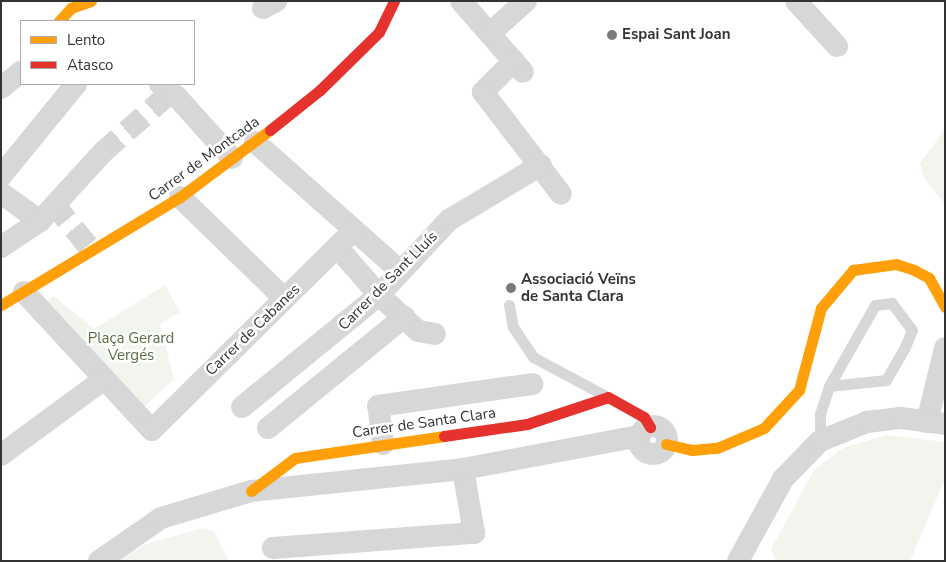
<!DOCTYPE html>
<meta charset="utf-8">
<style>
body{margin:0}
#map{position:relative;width:946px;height:562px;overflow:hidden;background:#fff;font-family:"Nunito Sans",sans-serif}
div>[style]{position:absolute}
.green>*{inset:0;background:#f1f5ed}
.street-tunnel>*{height:22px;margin-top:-11px;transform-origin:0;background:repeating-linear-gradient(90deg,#d6d6d6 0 22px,transparent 0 33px)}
.lane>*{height:11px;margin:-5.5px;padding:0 5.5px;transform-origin:5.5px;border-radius:5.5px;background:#d7d7d7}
.street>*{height:22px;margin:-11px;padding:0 11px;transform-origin:11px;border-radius:11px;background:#d7d7d7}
.street>.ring{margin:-11px;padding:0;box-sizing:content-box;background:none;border:22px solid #d7d7d7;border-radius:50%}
.slow>*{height:11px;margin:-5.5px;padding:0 5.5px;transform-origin:5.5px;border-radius:5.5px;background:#ff9f0a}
.jam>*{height:11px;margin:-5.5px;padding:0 5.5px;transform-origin:5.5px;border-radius:5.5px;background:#e5322d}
.dots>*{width:14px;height:14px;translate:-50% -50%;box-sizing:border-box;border:2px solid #fff;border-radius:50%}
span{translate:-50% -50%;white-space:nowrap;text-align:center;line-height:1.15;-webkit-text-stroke:5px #fff;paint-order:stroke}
.poi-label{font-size:15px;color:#333;font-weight:700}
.left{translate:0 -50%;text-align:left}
.street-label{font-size:15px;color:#333}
.park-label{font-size:15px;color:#56703f}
.frame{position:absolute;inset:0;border:2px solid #333;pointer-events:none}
.legend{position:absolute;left:20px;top:20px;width:175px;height:65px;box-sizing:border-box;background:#fff;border:1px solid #adadad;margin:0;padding:6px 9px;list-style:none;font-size:15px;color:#333}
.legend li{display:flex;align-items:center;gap:10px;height:25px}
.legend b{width:25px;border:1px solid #adadad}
</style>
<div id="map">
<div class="green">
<i style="clip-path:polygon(945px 129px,945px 204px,924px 178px,920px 163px)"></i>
<i style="clip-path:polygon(165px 285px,180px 312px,160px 324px,174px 379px,142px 409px,43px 304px,54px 296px,94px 329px)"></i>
<i style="clip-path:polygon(887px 435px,945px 442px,945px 479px,910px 561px,776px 561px,771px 549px,814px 470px,843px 448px)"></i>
<i style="clip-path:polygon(203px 528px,214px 531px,229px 561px,115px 561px,146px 544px)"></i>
</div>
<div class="street-tunnel">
<i style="left:102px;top:153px;width:91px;rotate:-41.4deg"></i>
<i style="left:53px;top:203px;width:63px;rotate:50.8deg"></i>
</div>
<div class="lane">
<i style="left:509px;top:305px;width:22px;rotate:80deg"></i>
<i style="left:513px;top:327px;width:36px;rotate:56deg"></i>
<i style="left:533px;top:357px;width:81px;rotate:28.2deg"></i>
<i style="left:820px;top:441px;width:27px;rotate:-90deg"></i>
<i style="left:820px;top:414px;width:29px;rotate:-72deg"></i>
<i style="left:829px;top:386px;width:57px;rotate:-6deg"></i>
<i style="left:886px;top:380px;width:38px;rotate:-60deg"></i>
<i style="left:905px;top:347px;width:18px;rotate:-68deg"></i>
<i style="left:912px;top:330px;width:34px;rotate:-127deg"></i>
<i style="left:892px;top:303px;width:17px;rotate:173deg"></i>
<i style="left:875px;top:305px;width:93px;rotate:119.6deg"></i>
</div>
<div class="street">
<i style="left:461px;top:1px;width:94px;rotate:48.9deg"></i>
<i style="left:796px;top:1px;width:61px;rotate:47.7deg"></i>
<i style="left:263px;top:8px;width:15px;rotate:-28deg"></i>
<i style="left:490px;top:33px;width:48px;rotate:-41.6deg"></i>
<i style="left:514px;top:61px;width:44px;rotate:135deg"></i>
<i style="left:483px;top:92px;width:128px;rotate:52.6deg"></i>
<i style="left:160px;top:84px;width:21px;rotate:37deg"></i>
<i style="left:177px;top:97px;width:82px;rotate:48deg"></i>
<i style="left:1px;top:88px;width:26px;rotate:-39deg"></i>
<i style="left:255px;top:142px;width:193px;rotate:41.6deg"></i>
<i style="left:1px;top:176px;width:119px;rotate:-50.8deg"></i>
<i style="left:1px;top:193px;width:48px;rotate:35.7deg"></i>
<i style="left:180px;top:197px;width:146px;rotate:44.2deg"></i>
<i style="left:1px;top:247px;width:47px;rotate:-33.7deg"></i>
<i style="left:40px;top:221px;width:92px;rotate:-47.6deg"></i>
<i style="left:338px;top:248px;width:62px;rotate:48.9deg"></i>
<i style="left:379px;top:295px;width:53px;rotate:42.7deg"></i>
<i style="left:418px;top:331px;width:17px;rotate:10deg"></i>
<i style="left:24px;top:292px;width:188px;rotate:47.2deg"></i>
<i style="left:152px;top:430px;width:283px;rotate:-44.7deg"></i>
<i style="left:242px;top:407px;width:177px;rotate:-39.3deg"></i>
<i style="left:379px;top:295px;width:103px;rotate:-47deg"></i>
<i style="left:449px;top:220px;width:107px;rotate:-30.9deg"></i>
<i style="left:927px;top:422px;width:76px;rotate:-76.3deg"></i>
<i class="ring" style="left:639px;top:426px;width:6px;height:6px"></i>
<i style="left:268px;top:428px;width:176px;rotate:-39.2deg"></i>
<i style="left:383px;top:444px;width:38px;rotate:-97deg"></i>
<i style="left:378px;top:406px;width:156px;rotate:-8.1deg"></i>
<i style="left:1px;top:455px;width:128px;rotate:-36.4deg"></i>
<i style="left:273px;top:548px;width:202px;rotate:-4.3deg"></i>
<i style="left:474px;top:533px;width:65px;rotate:-99.8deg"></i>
<i style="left:99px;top:561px;width:75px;rotate:-34.7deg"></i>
<i style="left:161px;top:518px;width:94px;rotate:-16.7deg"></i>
<i style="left:251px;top:491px;width:213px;rotate:-5.9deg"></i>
<i style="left:463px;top:469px;width:180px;rotate:-10.6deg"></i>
<i style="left:738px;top:561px;width:94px;rotate:-61.2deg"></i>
<i style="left:783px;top:479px;width:53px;rotate:-45.8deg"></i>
<i style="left:820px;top:441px;width:51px;rotate:-22deg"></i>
<i style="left:867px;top:422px;width:34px;rotate:-7deg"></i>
<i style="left:901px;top:418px;width:44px;rotate:7.8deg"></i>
</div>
<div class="slow">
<i style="left:59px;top:21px;width:18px;rotate:-47deg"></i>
<i style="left:71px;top:8px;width:21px;rotate:-19deg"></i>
<i style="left:1px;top:305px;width:209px;rotate:-31.1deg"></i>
<i style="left:180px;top:197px;width:112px;rotate:-36.7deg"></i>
<i style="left:666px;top:444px;width:27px;rotate:13deg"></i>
<i style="left:692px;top:450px;width:25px;rotate:-5deg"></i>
<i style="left:717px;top:448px;width:51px;rotate:-23.1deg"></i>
<i style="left:764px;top:428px;width:52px;rotate:-47.4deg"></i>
<i style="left:799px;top:390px;width:85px;rotate:-75deg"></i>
<i style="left:821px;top:308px;width:50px;rotate:-49.9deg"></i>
<i style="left:853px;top:270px;width:43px;rotate:-7.9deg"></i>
<i style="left:896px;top:264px;width:19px;rotate:18deg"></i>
<i style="left:914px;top:270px;width:17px;rotate:28deg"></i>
<i style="left:929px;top:278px;width:33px;rotate:61deg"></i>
<i style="left:251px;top:491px;width:55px;rotate:-36.9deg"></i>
<i style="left:295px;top:458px;width:151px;rotate:-8.4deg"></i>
</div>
<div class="jam">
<i style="left:270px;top:130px;width:64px;rotate:-38.7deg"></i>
<i style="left:320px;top:90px;width:83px;rotate:-44.5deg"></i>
<i style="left:379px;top:32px;width:34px;rotate:-64deg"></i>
<i style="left:444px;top:436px;width:84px;rotate:-8.2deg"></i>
<i style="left:527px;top:424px;width:85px;rotate:-18.4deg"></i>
<i style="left:608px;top:397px;width:41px;rotate:29.1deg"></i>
<i style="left:644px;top:417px;width:12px;rotate:59deg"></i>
</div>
<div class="dots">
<i style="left:612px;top:35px;background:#7a7a7a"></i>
<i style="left:511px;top:288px;background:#7a7a7a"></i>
</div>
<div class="poi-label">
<span class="left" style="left:622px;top:35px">Espai Sant Joan</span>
<span class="left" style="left:521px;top:288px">Associació Veïns<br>de Santa Clara</span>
</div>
<div class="street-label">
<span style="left:204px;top:159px;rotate:-36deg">Carrer de Montcada</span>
<span style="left:388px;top:281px;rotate:-45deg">Carrer de Sant Lluís</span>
<span style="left:253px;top:330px;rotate:-44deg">Carrer de Cabanes</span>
<span style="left:424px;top:423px;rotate:-8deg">Carrer de Santa Clara</span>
</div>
<div class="park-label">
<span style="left:131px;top:347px">Plaça Gerard<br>Vergés</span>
</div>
<div class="frame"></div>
<ul class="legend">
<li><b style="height:6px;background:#ff9f0a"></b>Lento</li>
<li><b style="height:6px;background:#e5322d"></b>Atasco</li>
</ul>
</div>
